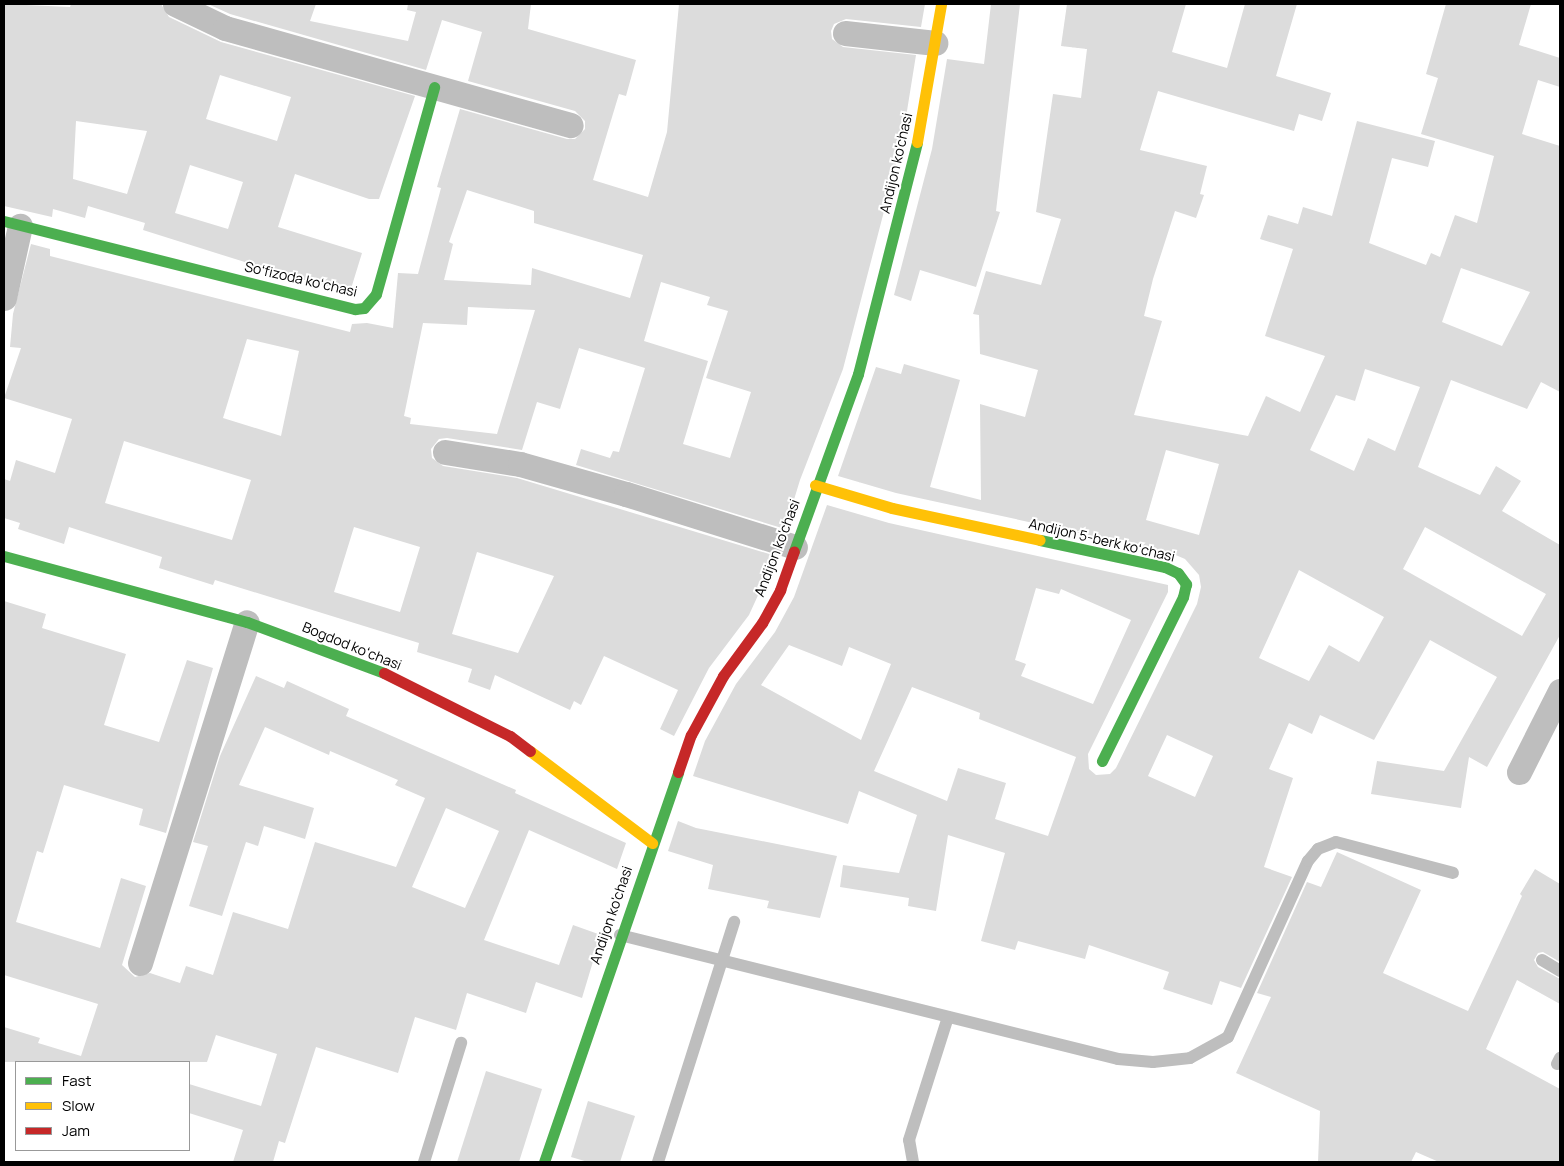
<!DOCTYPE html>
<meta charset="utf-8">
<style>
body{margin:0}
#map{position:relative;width:1564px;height:1166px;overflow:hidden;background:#fff;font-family:Manrope,sans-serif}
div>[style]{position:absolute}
.building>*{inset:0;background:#dcdcdc}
.lane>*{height:12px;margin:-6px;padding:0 6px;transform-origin:6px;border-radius:6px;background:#bebebe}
.street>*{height:25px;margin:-12.5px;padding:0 12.5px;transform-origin:12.5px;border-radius:12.5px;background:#bebebe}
.fast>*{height:11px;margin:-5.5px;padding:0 5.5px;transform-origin:5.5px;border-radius:5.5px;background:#4caf50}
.slow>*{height:11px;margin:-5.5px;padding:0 5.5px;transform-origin:5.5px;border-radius:5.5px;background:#ffc107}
.jam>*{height:11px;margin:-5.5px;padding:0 5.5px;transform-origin:5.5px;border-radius:5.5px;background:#c62828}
span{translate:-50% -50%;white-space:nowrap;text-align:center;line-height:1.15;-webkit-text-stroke:4px #fff;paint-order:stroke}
.street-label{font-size:14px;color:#000}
.frame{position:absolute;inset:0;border:5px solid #000;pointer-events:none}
.legend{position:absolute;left:15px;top:1061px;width:175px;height:90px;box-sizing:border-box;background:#fff;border:1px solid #999;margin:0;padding:6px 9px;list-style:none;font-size:15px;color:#000}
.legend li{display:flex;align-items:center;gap:10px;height:25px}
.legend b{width:25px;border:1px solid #999}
</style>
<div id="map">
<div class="building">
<i style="clip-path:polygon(evenodd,4px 4px,70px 7px,71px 4px,161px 4px,169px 17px,221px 42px,415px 96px,379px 199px,369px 199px,295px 174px,278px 227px,362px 253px,350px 292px,289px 276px,143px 230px,145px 223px,88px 206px,85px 218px,53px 209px,52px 217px,4px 206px,4px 4px,220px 75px,291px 97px,277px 141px,206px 119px,220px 75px,4px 4px,76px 121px,147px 131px,127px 194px,73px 179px,76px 121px,4px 4px,190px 165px,243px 182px,228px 229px,175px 213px,190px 165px)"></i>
<i style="clip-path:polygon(evenodd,208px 4px,316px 4px,310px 21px,408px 41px,416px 12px,407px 10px,408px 4px,531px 4px,528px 29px,636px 60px,626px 96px,619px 94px,593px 180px,648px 197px,667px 132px,679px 4px,925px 4px,921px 27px,846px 19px,834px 24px,831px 31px,832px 39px,843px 47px,916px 55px,902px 142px,843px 369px,800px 480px,785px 529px,576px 465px,581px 449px,610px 458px,613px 451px,619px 452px,645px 368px,579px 348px,560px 409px,537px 402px,522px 450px,447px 438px,439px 439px,431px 449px,432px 458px,443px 466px,517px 478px,776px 556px,749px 615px,709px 668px,674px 736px,660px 729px,678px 690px,604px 656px,581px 705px,574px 701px,570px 710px,495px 675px,490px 690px,468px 682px,472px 669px,417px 652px,419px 643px,215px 580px,213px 585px,159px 568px,162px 557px,69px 527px,64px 544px,18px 529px,20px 523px,4px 518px,4px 479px,10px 481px,16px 460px,55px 473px,72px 419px,4px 398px,21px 348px,10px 347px,13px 314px,31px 244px,50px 249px,50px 256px,350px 332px,352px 324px,367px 323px,393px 328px,398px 273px,418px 274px,441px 188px,437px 187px,460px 109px,567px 139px,575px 139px,585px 129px,585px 121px,575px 111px,468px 81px,482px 32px,442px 20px,426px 70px,230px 14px,208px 4px,467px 190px,534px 211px,534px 223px,643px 255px,630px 298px,532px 268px,531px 285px,444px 280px,453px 244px,449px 242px,467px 190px,208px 4px,661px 282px,710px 297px,707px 305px,728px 311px,706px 378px,751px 392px,730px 458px,683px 444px,708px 361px,644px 341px,661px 282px,208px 4px,468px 307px,535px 310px,497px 434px,410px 424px,411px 418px,404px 416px,423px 323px,467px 325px,468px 307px,208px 4px,247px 339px,299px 351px,281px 436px,223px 418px,247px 339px,208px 4px,124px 441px,251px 480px,232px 540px,105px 503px,124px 441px,208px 4px,354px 527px,420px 547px,400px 612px,334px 592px,354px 527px,208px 4px,477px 552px,554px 576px,518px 653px,452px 634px,477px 552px)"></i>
<i style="clip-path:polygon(991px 4px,1020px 4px,996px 211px,1000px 212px,976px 287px,920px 270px,911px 301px,894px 295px,932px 149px,947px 59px,984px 64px)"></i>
<i style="clip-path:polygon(evenodd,1067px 4px,1186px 4px,1172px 52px,1227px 68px,1245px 4px,1297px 4px,1276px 76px,1331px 93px,1322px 121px,1299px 114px,1294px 131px,1158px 91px,1140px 150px,1207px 166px,1200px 194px,1204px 195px,1196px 218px,1175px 211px,1153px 279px,1144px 316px,1162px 321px,1134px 415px,1248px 436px,1266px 396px,1300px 412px,1325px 356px,1265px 336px,1293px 249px,1260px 239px,1268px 215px,1298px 224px,1303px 207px,1332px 216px,1357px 121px,1435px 141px,1428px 167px,1392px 158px,1369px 243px,1426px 265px,1431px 253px,1440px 257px,1455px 215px,1477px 223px,1494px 156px,1421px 134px,1438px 78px,1426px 74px,1446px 4px,1531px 4px,1519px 45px,1560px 58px,1560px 87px,1538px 80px,1522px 134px,1560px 146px,1560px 392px,1541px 382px,1527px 409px,1451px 380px,1418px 467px,1480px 495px,1496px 466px,1521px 481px,1502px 511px,1560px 545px,1560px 635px,1487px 767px,1469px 757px,1461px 808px,1371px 794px,1377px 761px,1444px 771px,1497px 677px,1430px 640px,1374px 740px,1320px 715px,1312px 734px,1289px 723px,1269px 769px,1293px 778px,1264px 867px,1292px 877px,1241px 988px,1220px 981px,1212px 1005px,1163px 989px,1169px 972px,1089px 945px,1085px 959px,1018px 941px,1015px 950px,981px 941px,1005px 853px,948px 835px,936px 911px,908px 906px,909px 898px,840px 887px,843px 865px,899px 873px,917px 815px,859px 791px,848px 824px,693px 776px,705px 741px,736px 684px,775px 632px,794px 597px,827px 505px,889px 523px,1168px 585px,1168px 592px,1088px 754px,1089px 769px,1096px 775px,1110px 774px,1116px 768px,1197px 604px,1201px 587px,1199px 575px,1185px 559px,1171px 553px,896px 493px,838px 476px,876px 367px,901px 374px,904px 364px,960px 380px,930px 487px,981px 500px,980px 404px,1025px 417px,1038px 370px,980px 354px,979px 315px,973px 314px,986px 271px,1041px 285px,1061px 219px,1036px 212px,1053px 94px,1081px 98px,1087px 49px,1061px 46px,1067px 4px,1461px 268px,1530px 292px,1502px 346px,1442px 322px,1461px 268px,1067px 4px,1365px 369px,1420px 387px,1395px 451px,1368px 438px,1354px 471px,1310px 450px,1336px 395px,1355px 401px,1365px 369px,1067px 4px,1166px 450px,1219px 464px,1199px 535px,1146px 520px,1166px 450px,1067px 4px,1425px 527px,1546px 594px,1522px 636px,1403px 569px,1425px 527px,1067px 4px,1299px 570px,1384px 617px,1359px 662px,1329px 645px,1309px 681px,1259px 658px,1299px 570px,1067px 4px,1036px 588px,1059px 594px,1061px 589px,1131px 620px,1093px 704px,1021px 676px,1026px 664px,1015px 660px,1036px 588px,1067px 4px,789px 645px,842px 666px,849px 647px,891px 664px,861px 740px,761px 685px,789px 645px,1067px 4px,912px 687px,980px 713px,979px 719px,1076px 757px,1048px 836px,995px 819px,1006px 783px,958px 768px,947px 801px,874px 771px,912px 687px,1067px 4px,1167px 735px,1213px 756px,1195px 797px,1148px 776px,1167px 735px)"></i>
<i style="clip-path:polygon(evenodd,4px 601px,46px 614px,42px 628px,126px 654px,104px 725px,159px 742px,187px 660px,213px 668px,166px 833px,139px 825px,143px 809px,64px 785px,43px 853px,37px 851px,16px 922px,100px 948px,121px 878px,146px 886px,122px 965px,135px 977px,150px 973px,180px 983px,186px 966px,213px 975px,233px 912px,288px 929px,315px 842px,396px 867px,425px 798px,395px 785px,398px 780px,330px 751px,329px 755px,265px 727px,239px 785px,314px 808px,305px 839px,264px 826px,258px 846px,246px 842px,222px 916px,189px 906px,208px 846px,193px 842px,220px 756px,256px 676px,284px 688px,287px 681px,349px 709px,346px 716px,516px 790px,515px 793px,626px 843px,617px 869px,529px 830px,484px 940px,559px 965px,573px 925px,601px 935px,582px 998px,536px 982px,526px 1013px,467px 993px,456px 1030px,415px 1017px,398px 1073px,316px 1047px,285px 1143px,279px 1141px,273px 1162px,233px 1162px,243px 1130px,189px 1113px,189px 1084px,261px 1106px,277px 1054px,216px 1035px,207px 1062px,4px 1062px,4px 1027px,40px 1038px,38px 1043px,81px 1056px,98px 1004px,4px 975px,4px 601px,446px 808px,499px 831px,465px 908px,412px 887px,446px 808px)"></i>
<i style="clip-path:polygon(678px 821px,696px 828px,837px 856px,820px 918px,767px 908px,769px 901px,708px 889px,713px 865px,668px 851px)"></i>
<i style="clip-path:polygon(1337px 852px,1421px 890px,1383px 973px,1468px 1011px,1522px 896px,1520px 894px,1535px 869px,1560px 884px,1560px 962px,1543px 952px,1538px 953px,1534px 960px,1538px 967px,1560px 979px,1560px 1004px,1517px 980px,1486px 1049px,1560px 1089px,1560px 1162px,1439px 1162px,1416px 1152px,1411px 1162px,1318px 1162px,1320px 1111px,1236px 1073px,1271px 997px,1257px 993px,1307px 882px,1321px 887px)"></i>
<i style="clip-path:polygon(486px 1071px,542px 1089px,519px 1162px,457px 1162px)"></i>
<i style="clip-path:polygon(588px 1101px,635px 1116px,620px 1162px,588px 1162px,571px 1157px)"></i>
</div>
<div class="lane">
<i style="left:620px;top:935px;width:513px;rotate:13.98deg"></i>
<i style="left:1118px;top:1059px;width:35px;rotate:5deg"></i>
<i style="left:1153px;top:1062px;width:37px;rotate:-6deg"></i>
<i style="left:1190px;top:1058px;width:43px;rotate:-28.9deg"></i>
<i style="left:1228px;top:1037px;width:193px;rotate:-65.6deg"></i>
<i style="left:1308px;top:861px;width:16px;rotate:-50deg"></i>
<i style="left:1318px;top:849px;width:19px;rotate:-21deg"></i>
<i style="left:1336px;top:842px;width:121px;rotate:14.8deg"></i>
<i style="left:1542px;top:960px;width:21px;rotate:31deg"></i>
<i style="left:1557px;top:1064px;width:7px;rotate:-63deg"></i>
<i style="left:424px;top:1162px;width:125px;rotate:-72.7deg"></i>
<i style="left:658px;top:1162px;width:252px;rotate:-72.4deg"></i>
<i style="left:913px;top:1162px;width:22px;rotate:-100deg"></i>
<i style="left:909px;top:1140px;width:129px;rotate:-72.4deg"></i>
</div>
<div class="street">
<i style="left:175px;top:4px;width:55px;rotate:25.6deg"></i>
<i style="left:225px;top:28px;width:359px;rotate:15.7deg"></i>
<i style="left:845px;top:33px;width:91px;rotate:6.3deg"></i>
<i style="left:4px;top:298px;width:74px;rotate:-77.5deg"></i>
<i style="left:445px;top:452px;width:76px;rotate:9.1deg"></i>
<i style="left:520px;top:464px;width:110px;rotate:15.8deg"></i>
<i style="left:626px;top:494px;width:177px;rotate:17.4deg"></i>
<i style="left:1519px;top:772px;width:91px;rotate:-63.2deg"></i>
<i style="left:140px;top:963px;width:357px;rotate:-72.6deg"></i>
</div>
<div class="fast">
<i style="left:4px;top:221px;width:362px;rotate:14.1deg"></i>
<i style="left:355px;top:309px;width:9px;rotate:-6deg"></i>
<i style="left:364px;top:308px;width:18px;rotate:-49deg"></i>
<i style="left:376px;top:294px;width:215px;rotate:-74.3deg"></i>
<i style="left:1040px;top:540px;width:128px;rotate:12.2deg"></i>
<i style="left:1165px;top:567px;width:14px;rotate:25deg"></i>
<i style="left:1178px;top:573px;width:14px;rotate:54deg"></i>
<i style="left:1186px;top:584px;width:13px;rotate:103deg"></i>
<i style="left:1183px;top:597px;width:183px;rotate:116.3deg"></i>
<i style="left:794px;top:551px;width:188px;rotate:-70.1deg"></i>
<i style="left:858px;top:374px;width:239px;rotate:-75.7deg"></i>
<i style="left:4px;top:556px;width:252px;rotate:15.2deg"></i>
<i style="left:247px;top:622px;width:146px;rotate:20.4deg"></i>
<i style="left:544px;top:1162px;width:412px;rotate:-71deg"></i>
</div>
<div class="slow">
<i style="left:917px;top:142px;width:140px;rotate:-80.1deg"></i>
<i style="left:815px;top:485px;width:80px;rotate:16.6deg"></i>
<i style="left:892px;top:508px;width:151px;rotate:12.2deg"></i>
<i style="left:530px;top:751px;width:153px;rotate:37deg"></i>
</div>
<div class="jam">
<i style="left:384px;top:673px;width:141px;rotate:26.6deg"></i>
<i style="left:510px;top:736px;width:25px;rotate:37deg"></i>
<i style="left:678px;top:772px;width:39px;rotate:-71deg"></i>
<i style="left:691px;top:735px;width:67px;rotate:-61.5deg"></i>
<i style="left:723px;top:676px;width:66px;rotate:-53.7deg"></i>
<i style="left:762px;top:623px;width:38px;rotate:-61deg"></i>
<i style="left:780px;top:590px;width:41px;rotate:-70.3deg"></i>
</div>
<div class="street-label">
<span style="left:896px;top:163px;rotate:-77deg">Andijon ko'chasi</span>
<span style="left:301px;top:279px;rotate:13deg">Soʻfizoda koʻchasi</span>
<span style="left:1102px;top:540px;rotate:13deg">Аndijon 5-berk koʻchasi</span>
<span style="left:777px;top:548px;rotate:-69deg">Andijon ko'chasi</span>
<span style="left:352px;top:646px;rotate:22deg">Bogdod koʻchasi</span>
<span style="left:611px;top:915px;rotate:-71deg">Andijon ko'chasi</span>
</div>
<div class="frame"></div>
<ul class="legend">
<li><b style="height:6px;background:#4caf50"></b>Fast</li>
<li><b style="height:6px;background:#ffc107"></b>Slow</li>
<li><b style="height:6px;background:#c62828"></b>Jam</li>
</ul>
</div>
